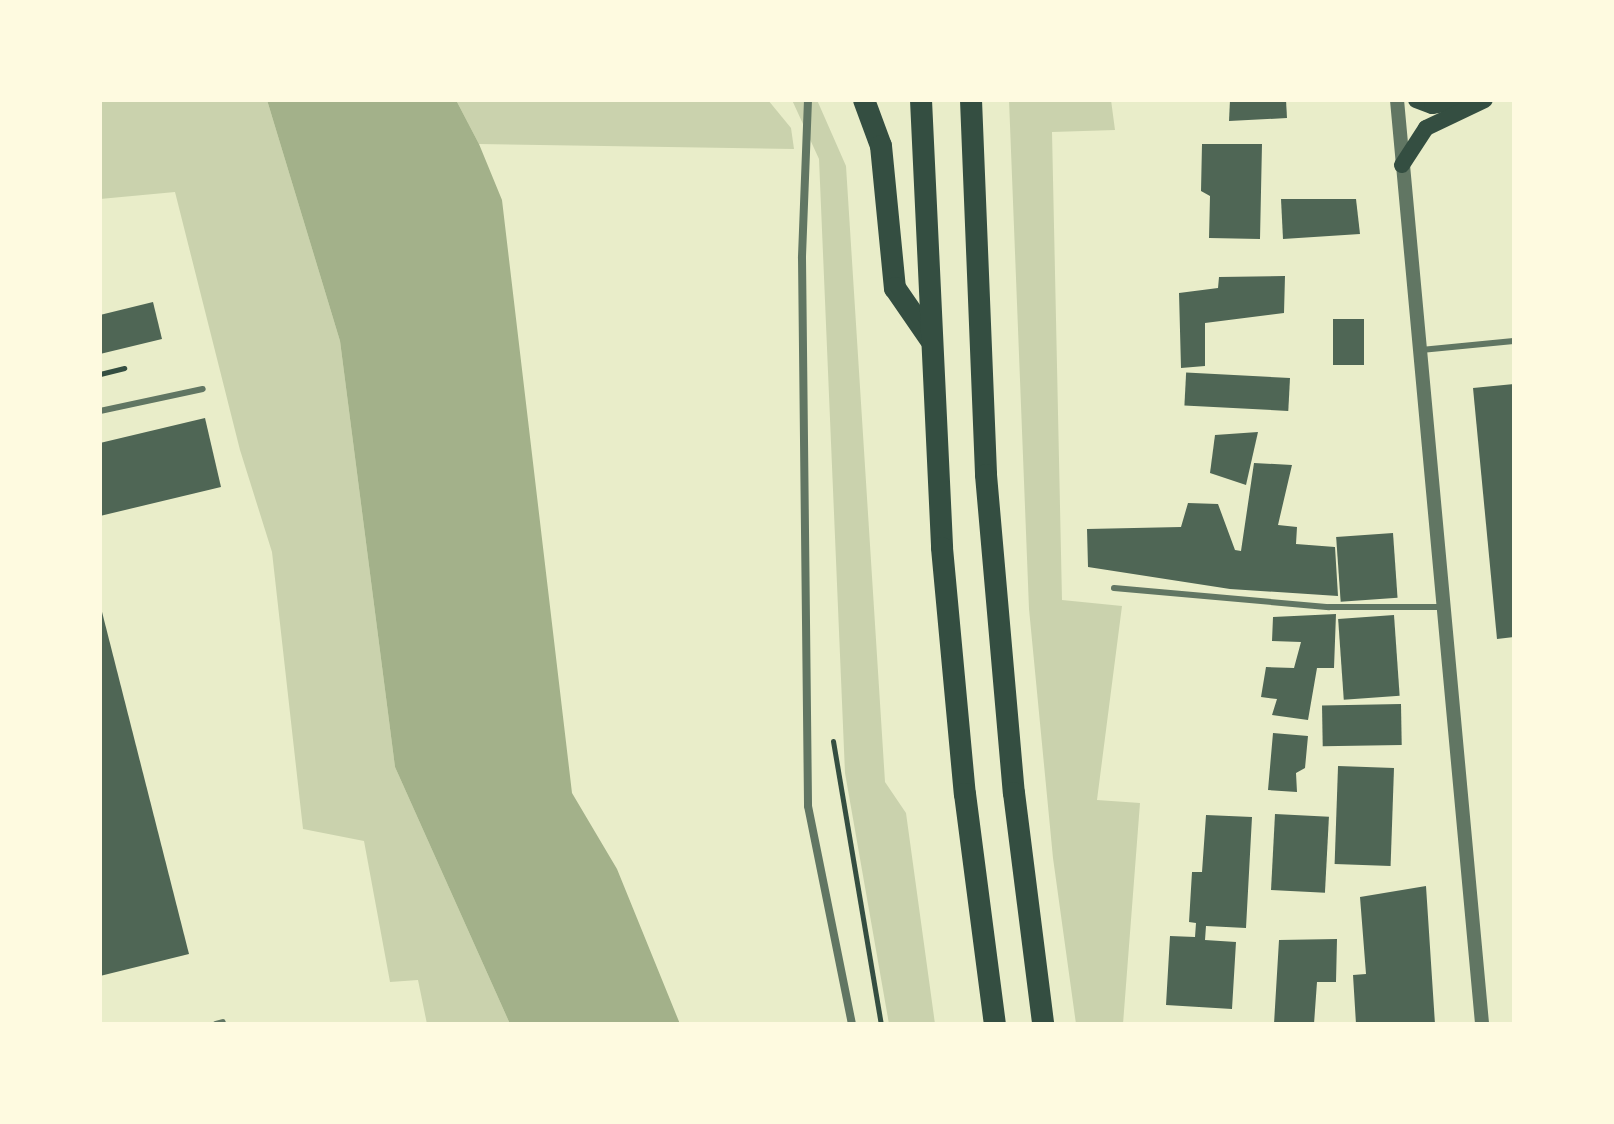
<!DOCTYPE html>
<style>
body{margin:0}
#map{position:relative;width:1614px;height:1124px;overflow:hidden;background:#e9edc9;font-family:Poppins,sans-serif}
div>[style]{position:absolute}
.green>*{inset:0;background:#cad2ad}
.water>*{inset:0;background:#a3b18a}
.building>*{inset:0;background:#4f6655;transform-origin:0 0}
.path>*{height:5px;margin:-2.5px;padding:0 2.5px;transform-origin:2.5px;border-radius:2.5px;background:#344e41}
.service>*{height:6px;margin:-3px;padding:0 3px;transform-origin:3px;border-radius:3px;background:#617663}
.minor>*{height:8px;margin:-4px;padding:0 4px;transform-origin:4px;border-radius:4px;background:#617663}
.tertiary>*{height:14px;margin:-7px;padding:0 7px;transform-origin:7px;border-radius:7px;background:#617663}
.secondary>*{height:16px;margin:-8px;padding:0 8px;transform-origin:8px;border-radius:8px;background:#344e41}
.trunk>*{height:22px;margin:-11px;padding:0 11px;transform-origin:11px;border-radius:11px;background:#344e41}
span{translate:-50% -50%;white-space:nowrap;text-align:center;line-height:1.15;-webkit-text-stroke:6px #fefae0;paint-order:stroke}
.frame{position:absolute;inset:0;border:102px solid #fefae0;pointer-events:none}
</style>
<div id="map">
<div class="green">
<i style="clip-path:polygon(100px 100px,267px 100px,340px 341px,395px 767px,510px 1024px,427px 1024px,418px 980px,390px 982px,364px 841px,303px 829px,272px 552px,240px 450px,175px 192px,100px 199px)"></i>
<i style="clip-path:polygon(456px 100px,768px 100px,791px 128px,794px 149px,479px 144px)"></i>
<i style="clip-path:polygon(792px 100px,817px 100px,846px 166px,885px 782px,906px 813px,935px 1024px,889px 1024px,845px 773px,819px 159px)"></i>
<i style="clip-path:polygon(1009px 100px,1111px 100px,1115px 130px,1052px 132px,1062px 600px,1122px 606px,1097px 800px,1140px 803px,1123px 1024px,1076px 1024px,1053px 858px,1029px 609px)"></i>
</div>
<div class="water">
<i style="clip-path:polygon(267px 100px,456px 100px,479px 144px,502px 200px,572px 793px,617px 869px,680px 1024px,510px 1024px,395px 767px,340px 341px)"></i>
</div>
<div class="building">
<i style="clip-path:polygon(1230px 100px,1286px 100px,1287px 118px,1229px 121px)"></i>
<i style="clip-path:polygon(1202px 144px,1262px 144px,1260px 239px,1209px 238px,1210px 196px,1201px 191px)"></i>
<i style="clip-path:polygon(1281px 199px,1356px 199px,1360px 234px,1283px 239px)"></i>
<i style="clip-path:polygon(1285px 276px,1284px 313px,1205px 323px,1205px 366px,1181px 368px,1179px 293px,1218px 288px,1219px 277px)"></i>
<i style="clip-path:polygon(153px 302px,162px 339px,100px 354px,100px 315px)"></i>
<i style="left:1333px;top:319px;width:31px;height:46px"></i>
<i style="left:1290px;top:378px;width:33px;height:104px;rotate:93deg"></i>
<i style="clip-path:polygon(1514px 384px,1514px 637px,1497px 639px,1473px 388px)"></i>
<i style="clip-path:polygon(205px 418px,221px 487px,100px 516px,100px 443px)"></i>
<i style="clip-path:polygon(1258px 432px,1246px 485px,1210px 473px,1215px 435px)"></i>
<i style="clip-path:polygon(1254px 463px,1292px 465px,1278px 525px,1297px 527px,1296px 544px,1335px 547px,1338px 596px,1230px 589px,1088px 567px,1087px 529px,1181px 527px,1188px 503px,1218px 504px,1235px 550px,1241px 551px)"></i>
<i style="left:1393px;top:533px;width:65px;height:57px;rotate:86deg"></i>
<i style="clip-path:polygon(100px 604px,189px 954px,100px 976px)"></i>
<i style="clip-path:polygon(1336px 614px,1334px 668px,1317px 668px,1308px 720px,1272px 715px,1277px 699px,1261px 697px,1266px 667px,1294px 668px,1301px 642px,1272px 641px,1273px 617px)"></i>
<i style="left:1394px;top:615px;width:81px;height:56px;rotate:86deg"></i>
<i style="left:1401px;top:704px;width:41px;height:79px;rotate:89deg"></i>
<i style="clip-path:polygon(1273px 733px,1308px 736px,1305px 768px,1296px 773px,1297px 792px,1268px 790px)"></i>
<i style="left:1394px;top:768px;width:98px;height:56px;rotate:92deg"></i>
<i style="left:1275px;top:814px;width:54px;height:76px;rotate:3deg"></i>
<i style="clip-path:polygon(1206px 815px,1252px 817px,1246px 928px,1206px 926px,1205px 940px,1236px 942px,1232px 1009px,1166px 1005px,1170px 936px,1195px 937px,1196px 923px,1189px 922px,1192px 872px,1202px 872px)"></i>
<i style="clip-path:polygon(1426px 886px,1435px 1024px,1356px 1024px,1353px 975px,1366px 974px,1360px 897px)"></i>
<i style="clip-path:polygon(1337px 939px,1336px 982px,1317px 982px,1314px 1024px,1274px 1024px,1279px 940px)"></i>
</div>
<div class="path">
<i style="left:100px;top:374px;width:25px;rotate:-14deg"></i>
<i style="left:833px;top:741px;width:287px;rotate:80.4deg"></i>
</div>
<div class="service">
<i style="left:1421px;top:350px;width:93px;rotate:-5.5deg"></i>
<i style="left:100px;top:411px;width:105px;rotate:-12.1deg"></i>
<i style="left:1114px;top:588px;width:216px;rotate:5.1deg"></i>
<i style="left:1329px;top:607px;width:115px"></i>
<i style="left:216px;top:1024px;width:7px;rotate:-16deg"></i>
</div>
<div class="minor">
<i style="left:808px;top:100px;width:158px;rotate:92.2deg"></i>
<i style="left:802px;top:258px;width:548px;rotate:89.37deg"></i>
<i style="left:808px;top:806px;width:222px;rotate:78.6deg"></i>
</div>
<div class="tertiary">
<i style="left:1397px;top:100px;width:928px;rotate:84.74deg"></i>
</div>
<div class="secondary">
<i style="left:1416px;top:100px;width:17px;rotate:21deg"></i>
<i style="left:1432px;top:106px;width:36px;rotate:-10deg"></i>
<i style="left:1402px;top:165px;width:44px;rotate:-57deg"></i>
<i style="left:1426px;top:128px;width:65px;rotate:-25.4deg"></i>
</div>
<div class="trunk">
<i style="left:864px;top:100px;width:49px;rotate:69.7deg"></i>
<i style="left:881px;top:146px;width:143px;rotate:84.4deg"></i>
<i style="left:895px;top:288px;width:62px;rotate:55.5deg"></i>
<i style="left:921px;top:100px;width:448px;rotate:87.3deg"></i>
<i style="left:942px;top:548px;width:247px;rotate:84.7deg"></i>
<i style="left:965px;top:794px;width:232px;rotate:82.6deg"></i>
<i style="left:971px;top:100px;width:375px;rotate:87.7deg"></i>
<i style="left:986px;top:475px;width:319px;rotate:85deg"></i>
<i style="left:1014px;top:793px;width:233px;rotate:82.8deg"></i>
</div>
<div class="frame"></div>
</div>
